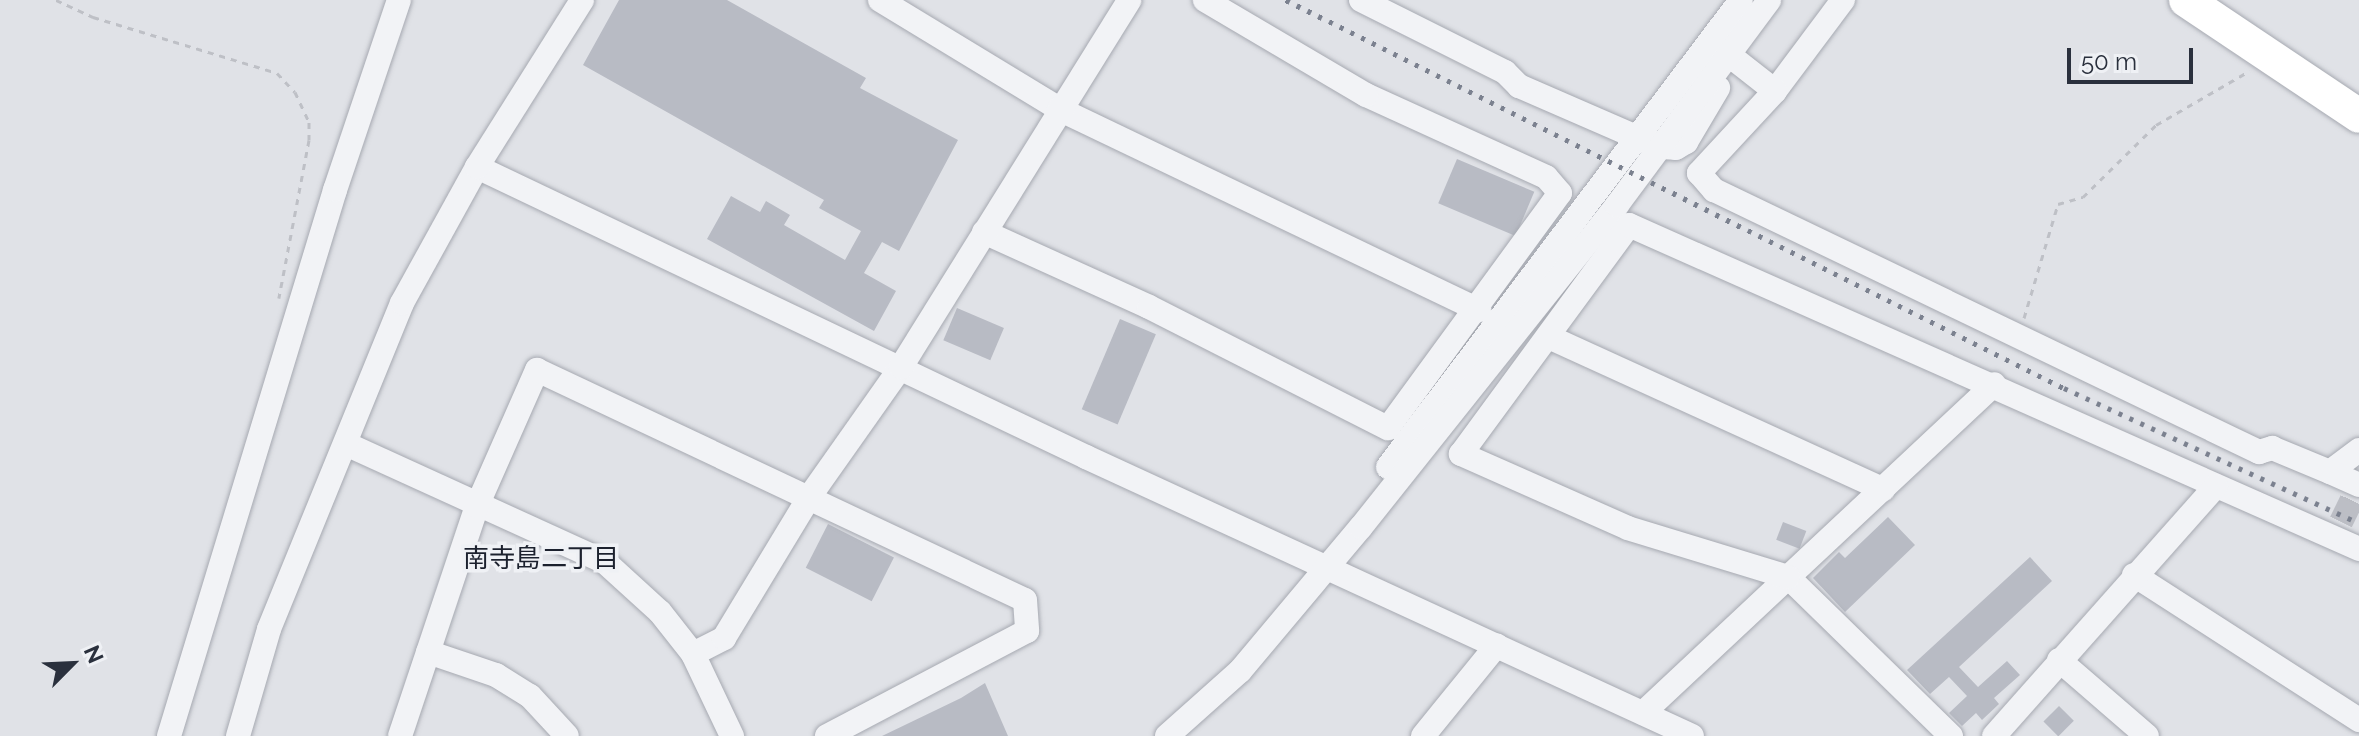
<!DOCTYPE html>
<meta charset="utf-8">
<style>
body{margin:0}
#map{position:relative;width:2359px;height:736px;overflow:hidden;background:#e0e2e7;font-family:Raleway,"Noto Sans JP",sans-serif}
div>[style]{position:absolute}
.building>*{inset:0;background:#b8bbc4;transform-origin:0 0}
.minor-tunnel>*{height:24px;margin-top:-12px;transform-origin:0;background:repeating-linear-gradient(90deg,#bcbec5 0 24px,transparent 0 36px)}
.path>*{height:3px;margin-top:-1.5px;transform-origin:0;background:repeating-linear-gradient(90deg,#bec0c6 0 6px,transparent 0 12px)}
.roads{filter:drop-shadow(0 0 2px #a6a9b1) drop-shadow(0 0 2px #a6a9b1)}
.minor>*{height:24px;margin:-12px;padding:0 12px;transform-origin:12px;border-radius:12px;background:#f2f3f6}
.highway>*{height:34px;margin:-17px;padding:0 17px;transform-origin:17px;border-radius:17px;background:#fff}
.rail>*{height:5px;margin-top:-2.5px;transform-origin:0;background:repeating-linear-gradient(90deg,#7b818f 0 4px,transparent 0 12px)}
span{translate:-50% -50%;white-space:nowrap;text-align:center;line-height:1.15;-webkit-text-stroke:7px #eff1f5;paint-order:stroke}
.neighbourhood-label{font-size:26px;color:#1c212e}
.north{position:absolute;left:32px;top:624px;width:80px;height:80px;-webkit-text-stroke:6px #eff1f5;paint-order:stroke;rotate:66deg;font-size:22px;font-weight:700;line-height:32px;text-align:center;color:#2a303d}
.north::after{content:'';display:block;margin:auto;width:28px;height:36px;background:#2a303d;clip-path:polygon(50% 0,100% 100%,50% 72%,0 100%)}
.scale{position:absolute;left:2067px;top:48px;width:126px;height:36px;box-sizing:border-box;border:4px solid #2a303d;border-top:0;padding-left:10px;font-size:24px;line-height:28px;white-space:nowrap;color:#2a303d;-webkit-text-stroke:6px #eff1f5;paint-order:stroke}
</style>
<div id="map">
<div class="building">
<i style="clip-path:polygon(619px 0,727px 0,866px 78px,860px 88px,958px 140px,899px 251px,882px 242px,864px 273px,896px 291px,874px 331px,707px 239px,731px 196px,760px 212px,766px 201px,790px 215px,784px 225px,845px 260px,861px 231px,819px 208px,824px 200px,583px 65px)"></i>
<i style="left:1457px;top:159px;width:84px;height:48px;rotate:23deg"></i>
<i style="left:957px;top:308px;width:51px;height:35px;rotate:23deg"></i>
<i style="left:1120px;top:319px;width:39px;height:98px;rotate:23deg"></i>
<i style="clip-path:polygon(1888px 517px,1915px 545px,1845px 612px,1813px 578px,1839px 552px,1845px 558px)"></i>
<i style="left:1783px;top:522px;width:25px;height:19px;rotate:21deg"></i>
<i style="left:828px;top:524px;width:74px;height:49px;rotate:27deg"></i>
<i style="clip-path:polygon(2030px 557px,2052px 581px,1959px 667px,1978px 687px,2007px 661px,2020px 675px,1994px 698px,1999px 704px,1982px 720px,1976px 713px,1962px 726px,1949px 713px,1967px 696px,1949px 677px,1930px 694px,1907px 670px)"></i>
<i style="clip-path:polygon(985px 683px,1008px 736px,882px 736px,961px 698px)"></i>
<i style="left:2059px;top:706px;width:21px;height:22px;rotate:45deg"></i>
</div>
<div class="minor-tunnel">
<i style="left:2341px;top:522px;width:28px;rotate:-64deg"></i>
</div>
<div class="path">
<i style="left:56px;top:0;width:41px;rotate:24.7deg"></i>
<i style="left:93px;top:17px;width:192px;rotate:16.9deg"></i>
<i style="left:277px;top:73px;width:26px;rotate:47deg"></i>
<i style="left:295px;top:92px;width:33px;rotate:65deg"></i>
<i style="left:309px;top:122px;width:18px;rotate:90deg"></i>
<i style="left:309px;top:140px;width:161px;rotate:100.8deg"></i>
<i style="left:2024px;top:318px;width:119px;rotate:-73.4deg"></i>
<i style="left:2058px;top:204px;width:26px;rotate:-16deg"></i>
<i style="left:2083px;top:197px;width:103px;rotate:-44.6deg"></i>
<i style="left:2156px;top:125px;width:108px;rotate:-30.1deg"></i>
</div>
<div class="roads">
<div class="minor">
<i style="left:880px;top:0;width:210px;rotate:31.3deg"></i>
<i style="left:1059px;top:109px;width:466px;rotate:25.6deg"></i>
<i style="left:1361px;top:0;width:161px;rotate:26.6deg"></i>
<i style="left:1505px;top:72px;width:20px;rotate:45deg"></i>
<i style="left:1519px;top:86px;width:153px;rotate:23.5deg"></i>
<i style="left:1659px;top:147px;width:17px;rotate:3deg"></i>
<i style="left:1676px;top:148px;width:12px;rotate:-31deg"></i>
<i style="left:1686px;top:142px;width:63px;rotate:-59.3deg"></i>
<i style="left:1843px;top:0;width:114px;rotate:126.8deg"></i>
<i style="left:1775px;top:91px;width:112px;rotate:132.8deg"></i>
<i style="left:1699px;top:173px;width:23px;rotate:49deg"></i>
<i style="left:1714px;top:190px;width:605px;rotate:25.68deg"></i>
<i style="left:2259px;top:452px;width:14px;rotate:-17deg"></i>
<i style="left:2272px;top:448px;width:63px;rotate:22.5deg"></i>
<i style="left:1738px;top:62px;width:47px;rotate:38.1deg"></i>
<i style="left:477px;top:167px;width:675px;rotate:25.46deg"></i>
<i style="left:1086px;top:457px;width:667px;rotate:24.72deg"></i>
<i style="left:984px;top:232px;width:181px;rotate:24.4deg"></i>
<i style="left:1149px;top:307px;width:268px;rotate:26.9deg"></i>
<i style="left:1388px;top:428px;width:291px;rotate:-53.8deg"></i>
<i style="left:1560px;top:193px;width:21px;rotate:-131deg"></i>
<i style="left:1546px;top:177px;width:198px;rotate:-155.5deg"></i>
<i style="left:1366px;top:95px;width:187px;rotate:-149.5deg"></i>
<i style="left:1551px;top:338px;width:365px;rotate:24.5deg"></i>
<i style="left:346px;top:444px;width:285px;rotate:24.5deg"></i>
<i style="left:605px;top:562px;width:74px;rotate:42.3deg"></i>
<i style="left:660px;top:612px;width:53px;rotate:51.8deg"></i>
<i style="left:693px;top:654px;width:91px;rotate:64.6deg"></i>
<i style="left:2359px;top:450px;width:36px;rotate:143deg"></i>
<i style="left:2330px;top:472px;width:32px;rotate:24deg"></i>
<i style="left:1388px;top:467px;width:585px;rotate:-52.91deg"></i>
<i style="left:2134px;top:575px;width:268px;rotate:32.8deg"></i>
<i style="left:428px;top:652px;width:72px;rotate:18.7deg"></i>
<i style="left:496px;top:675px;width:40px;rotate:32deg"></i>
<i style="left:530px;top:696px;width:54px;rotate:47.2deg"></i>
<i style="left:693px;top:654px;width:35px;rotate:-27deg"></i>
<i style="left:724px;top:638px;width:166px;rotate:-58.8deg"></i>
<i style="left:810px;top:496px;width:158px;rotate:-54.8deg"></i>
<i style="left:901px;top:367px;width:432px;rotate:-58.1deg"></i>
<i style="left:2059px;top:660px;width:116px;rotate:40.8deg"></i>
<i style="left:1643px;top:713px;width:481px;rotate:-43.1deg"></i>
<i style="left:169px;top:736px;width:571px;rotate:-73.09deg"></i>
<i style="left:335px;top:190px;width:200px;rotate:-71.4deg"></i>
<i style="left:238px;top:736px;width:111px;rotate:-73.8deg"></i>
<i style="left:269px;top:629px;width:352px;rotate:-67.8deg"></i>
<i style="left:402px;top:303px;width:155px;rotate:-61.1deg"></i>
<i style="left:477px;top:167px;width:197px;rotate:-57.8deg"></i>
<i style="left:400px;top:736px;width:243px;rotate:-71.5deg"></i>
<i style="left:477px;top:506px;width:149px;rotate:-66.2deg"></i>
<i style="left:537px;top:370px;width:539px;rotate:25.24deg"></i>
<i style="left:1025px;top:600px;width:31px;rotate:86deg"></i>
<i style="left:1027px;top:631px;width:226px;rotate:152.3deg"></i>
<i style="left:1167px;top:736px;width:98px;rotate:-41.7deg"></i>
<i style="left:1240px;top:671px;width:188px;rotate:-50deg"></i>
<i style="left:1361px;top:527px;width:411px;rotate:-51.5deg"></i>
<i style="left:1617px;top:205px;width:255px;rotate:-53.4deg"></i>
<i style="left:1423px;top:736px;width:117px;rotate:-50.9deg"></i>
<i style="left:1951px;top:736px;width:228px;rotate:-135.7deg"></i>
<i style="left:1788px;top:577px;width:167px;rotate:-163deg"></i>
<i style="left:1628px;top:528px;width:183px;rotate:-156.1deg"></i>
<i style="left:1461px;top:454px;width:284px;rotate:-53.7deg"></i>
<i style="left:1629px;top:225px;width:799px;rotate:23.93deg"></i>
<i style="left:1994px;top:736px;width:334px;rotate:-48.4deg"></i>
</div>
<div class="highway">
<i style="left:2186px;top:0;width:208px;rotate:33.8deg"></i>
</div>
</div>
<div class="rail">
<i style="left:1286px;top:0;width:869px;rotate:26.51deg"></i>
<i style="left:2064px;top:388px;width:324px;rotate:24.6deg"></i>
</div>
<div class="neighbourhood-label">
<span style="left:541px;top:559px">南寺島二丁目</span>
</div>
<div class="north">N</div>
<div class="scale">50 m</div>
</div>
